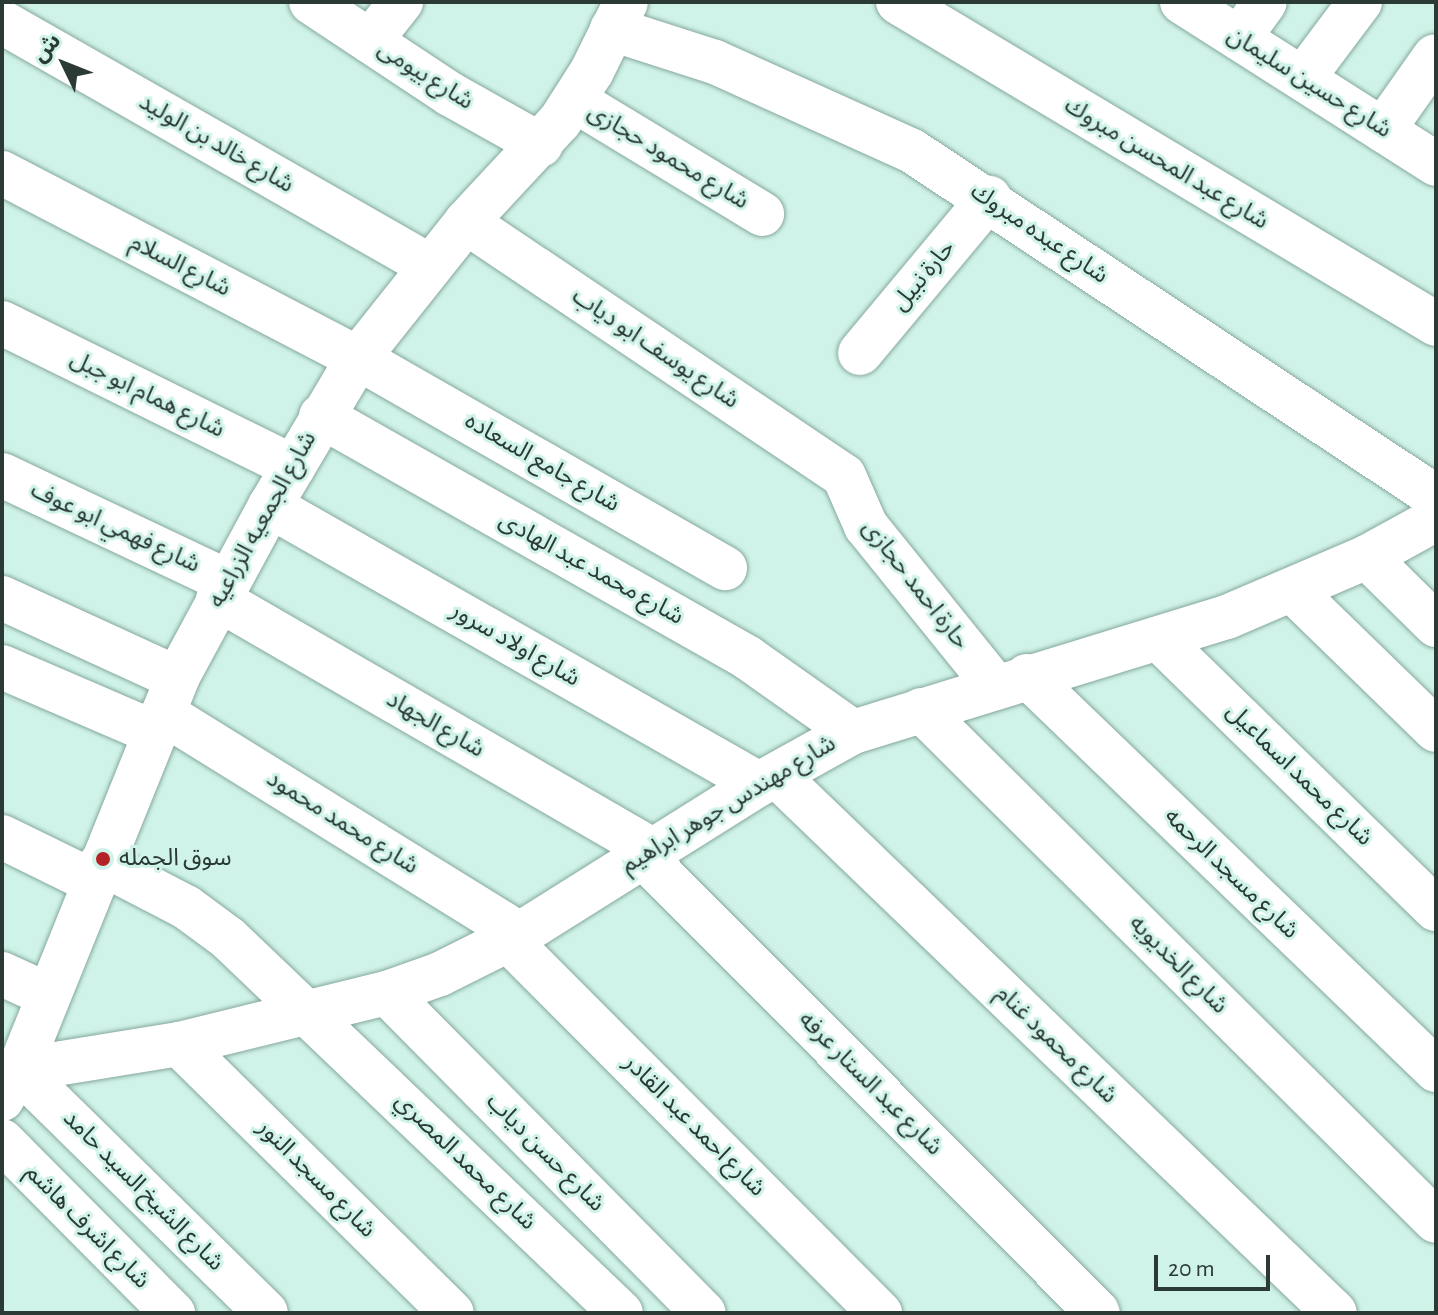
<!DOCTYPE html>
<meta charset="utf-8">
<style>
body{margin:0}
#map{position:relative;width:1438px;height:1315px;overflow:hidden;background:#d0f3e9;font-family:"Alegreya Sans","Noto Sans Arabic",sans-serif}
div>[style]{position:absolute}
.roads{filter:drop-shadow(0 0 2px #86a89e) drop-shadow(0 0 2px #86a89e)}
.minor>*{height:44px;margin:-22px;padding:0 22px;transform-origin:22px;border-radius:22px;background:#fff}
.dots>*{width:22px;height:22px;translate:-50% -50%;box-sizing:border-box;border:4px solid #d0f3e9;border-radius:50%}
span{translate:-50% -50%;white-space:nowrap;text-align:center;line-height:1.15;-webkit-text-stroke:6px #d0f3e9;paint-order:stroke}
.street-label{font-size:24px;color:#2c3a36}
.poi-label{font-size:24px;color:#2c3a36}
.left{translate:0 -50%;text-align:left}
.frame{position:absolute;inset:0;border:4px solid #2c3a36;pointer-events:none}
.north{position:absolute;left:24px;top:24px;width:80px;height:80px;-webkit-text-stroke:6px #d0f3e9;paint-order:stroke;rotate:313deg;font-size:22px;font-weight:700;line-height:32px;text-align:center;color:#2c3a36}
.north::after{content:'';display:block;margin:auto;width:28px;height:36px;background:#2c3a36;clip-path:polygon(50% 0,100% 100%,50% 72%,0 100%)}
.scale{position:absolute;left:1154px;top:1255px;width:116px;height:36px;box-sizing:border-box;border:4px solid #2c3a36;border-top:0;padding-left:10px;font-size:24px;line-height:28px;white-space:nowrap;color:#2c3a36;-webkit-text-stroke:6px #d0f3e9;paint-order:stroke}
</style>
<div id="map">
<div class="roads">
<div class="minor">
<i style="left:311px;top:2px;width:167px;rotate:33.5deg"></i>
<i style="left:450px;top:94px;width:104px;rotate:29.3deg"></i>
<i style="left:898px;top:2px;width:627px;rotate:30.9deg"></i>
<i style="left:1182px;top:2px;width:301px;rotate:32.5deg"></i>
<i style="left:2px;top:22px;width:493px;rotate:29.7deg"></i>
<i style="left:612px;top:29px;width:108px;rotate:17.8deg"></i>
<i style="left:715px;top:62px;width:216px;rotate:24.3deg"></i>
<i style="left:912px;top:151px;width:628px;rotate:33.44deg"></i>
<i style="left:1239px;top:38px;width:44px;rotate:-54.2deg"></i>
<i style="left:370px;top:41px;width:50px;rotate:-51.5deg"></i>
<i style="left:1303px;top:78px;width:95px;rotate:-53.1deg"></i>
<i style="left:574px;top:100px;width:220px;rotate:31.2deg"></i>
<i style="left:1383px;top:130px;width:90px;rotate:-54.9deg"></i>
<i style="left:2px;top:173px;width:401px;rotate:27.5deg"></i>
<i style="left:358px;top:358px;width:423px;rotate:29.8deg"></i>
<i style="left:466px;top:222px;width:455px;rotate:33.9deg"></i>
<i style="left:844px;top:476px;width:55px;rotate:66.3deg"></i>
<i style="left:866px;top:526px;width:207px;rotate:51.1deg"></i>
<i style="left:2px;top:323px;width:325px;rotate:26.3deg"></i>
<i style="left:860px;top:353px;width:202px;rotate:-50.2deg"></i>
<i style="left:321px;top:416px;width:491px;rotate:29.5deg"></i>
<i style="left:748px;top:658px;width:128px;rotate:35.2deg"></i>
<i style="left:2px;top:475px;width:250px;rotate:25.3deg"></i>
<i style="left:270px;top:506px;width:562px;rotate:29.62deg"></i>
<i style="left:1367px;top:557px;width:97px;rotate:44.6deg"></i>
<i style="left:1293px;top:591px;width:199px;rotate:44.2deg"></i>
<i style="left:2px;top:598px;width:192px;rotate:24.6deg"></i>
<i style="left:218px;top:599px;width:501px;rotate:30.04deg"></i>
<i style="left:1161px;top:641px;width:384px;rotate:44.3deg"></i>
<i style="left:2px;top:667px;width:167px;rotate:23.3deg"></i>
<i style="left:1027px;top:676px;width:568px;rotate:43.93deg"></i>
<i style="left:921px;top:710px;width:725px;rotate:44.78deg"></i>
<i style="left:163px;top:713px;width:420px;rotate:31.8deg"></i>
<i style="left:777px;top:776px;width:774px;rotate:43.9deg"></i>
<i style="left:2px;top:837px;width:102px;rotate:26.1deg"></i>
<i style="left:642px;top:855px;width:646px;rotate:45.13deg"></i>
<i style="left:101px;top:863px;width:96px;rotate:27.4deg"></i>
<i style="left:186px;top:907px;width:52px;rotate:36.4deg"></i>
<i style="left:228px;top:938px;width:543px;rotate:43.66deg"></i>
<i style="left:508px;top:940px;width:527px;rotate:45.08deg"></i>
<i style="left:2px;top:974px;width:51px;rotate:24.5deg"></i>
<i style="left:387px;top:993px;width:450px;rotate:45.3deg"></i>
<i style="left:179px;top:1044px;width:383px;rotate:44.6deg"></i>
<i style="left:19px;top:1070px;width:162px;rotate:-9.2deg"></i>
<i style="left:179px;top:1044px;width:214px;rotate:-13.8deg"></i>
<i style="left:387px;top:993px;width:56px;rotate:-19.7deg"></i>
<i style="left:440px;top:974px;width:89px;rotate:-26.6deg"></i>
<i style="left:520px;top:934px;width:282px;rotate:-32.1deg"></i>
<i style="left:759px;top:784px;width:107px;rotate:-29deg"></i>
<i style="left:853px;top:732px;width:391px;rotate:-17.1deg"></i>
<i style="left:1227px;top:617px;width:152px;rotate:-23.2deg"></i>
<i style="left:1367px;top:557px;width:79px;rotate:-28.8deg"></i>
<i style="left:19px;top:1070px;width:346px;rotate:44.5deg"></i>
<i style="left:2px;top:1099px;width:34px;rotate:-60deg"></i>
<i style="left:19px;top:1070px;width:423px;rotate:-68deg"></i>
<i style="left:177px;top:678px;width:196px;rotate:-61.6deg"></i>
<i style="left:270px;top:506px;width:172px;rotate:-59.3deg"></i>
<i style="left:358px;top:358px;width:174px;rotate:-51.5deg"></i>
<i style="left:466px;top:222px;width:138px;rotate:-47.1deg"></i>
<i style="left:560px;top:121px;width:59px;rotate:-57.4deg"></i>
<i style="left:592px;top:71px;width:77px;rotate:-63.8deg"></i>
<i style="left:2px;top:1141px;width:243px;rotate:45.2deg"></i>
</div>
</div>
<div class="dots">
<i style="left:103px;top:859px;background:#b32226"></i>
</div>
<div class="street-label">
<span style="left:425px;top:76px;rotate:32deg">شارع بيومى</span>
<span style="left:1309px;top:83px;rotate:32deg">شارع حسين سليمان</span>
<span style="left:216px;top:144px;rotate:30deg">شارع خالد بن الوليد</span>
<span style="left:668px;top:157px;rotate:31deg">شارع محمود حجازى</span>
<span style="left:1166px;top:164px;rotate:31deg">شارع عبد المحسن مبروك</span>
<span style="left:1039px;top:234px;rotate:34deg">شارع عبده مبروك</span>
<span style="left:180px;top:266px;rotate:27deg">شارع السلام</span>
<span style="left:924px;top:276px;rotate:-50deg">حارة نبيل</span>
<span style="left:655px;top:349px;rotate:34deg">شارع يوسف ابو دياب</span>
<span style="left:147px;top:395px;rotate:26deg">شارع همام ابو جبل</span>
<span style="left:542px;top:463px;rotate:30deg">شارع جامع السعاده</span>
<span style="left:263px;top:520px;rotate:-61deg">شارع الجمعيه الزراعيه</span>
<span style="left:115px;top:528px;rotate:25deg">شارع فهمي ابو عوف</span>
<span style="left:591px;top:569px;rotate:29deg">شارع محمد عبد الهادى</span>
<span style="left:915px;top:585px;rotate:52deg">حارة احمد حجازى</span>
<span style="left:515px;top:645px;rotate:30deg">شارع اولاد سرور</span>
<span style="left:435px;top:725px;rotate:30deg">شارع الجهاد</span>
<span style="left:1299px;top:775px;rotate:44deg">شارع محمد اسماعيل</span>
<span style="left:729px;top:805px;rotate:-31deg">شارع مهندس جوهر ابراهيم</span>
<span style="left:342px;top:823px;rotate:32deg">شارع محمد محمود</span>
<span style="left:1231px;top:874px;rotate:44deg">شارع مسجد الرحمه</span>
<span style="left:1178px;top:965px;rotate:45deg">شارع الخديويه</span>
<span style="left:1056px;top:1045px;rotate:44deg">شارع محمود غنام</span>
<span style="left:870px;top:1084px;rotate:45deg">شارع عبد الستار عرفه</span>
<span style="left:694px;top:1126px;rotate:45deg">شارع احمد عبد القادر</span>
<span style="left:545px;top:1153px;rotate:45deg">شارع حسن دياب</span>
<span style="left:465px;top:1162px;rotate:44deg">شارع محمد المصري</span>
<span style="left:316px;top:1179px;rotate:45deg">شارع مسجد النور</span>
<span style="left:143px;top:1191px;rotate:45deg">شارع الشيخ السيد حامد</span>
<span style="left:87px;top:1227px;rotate:45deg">شارع اشرف هاشم</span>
</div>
<div class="poi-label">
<span class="left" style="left:119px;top:859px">سوق الجمله</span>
</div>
<div class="frame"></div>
<div class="north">ش</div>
<div class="scale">20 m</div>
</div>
